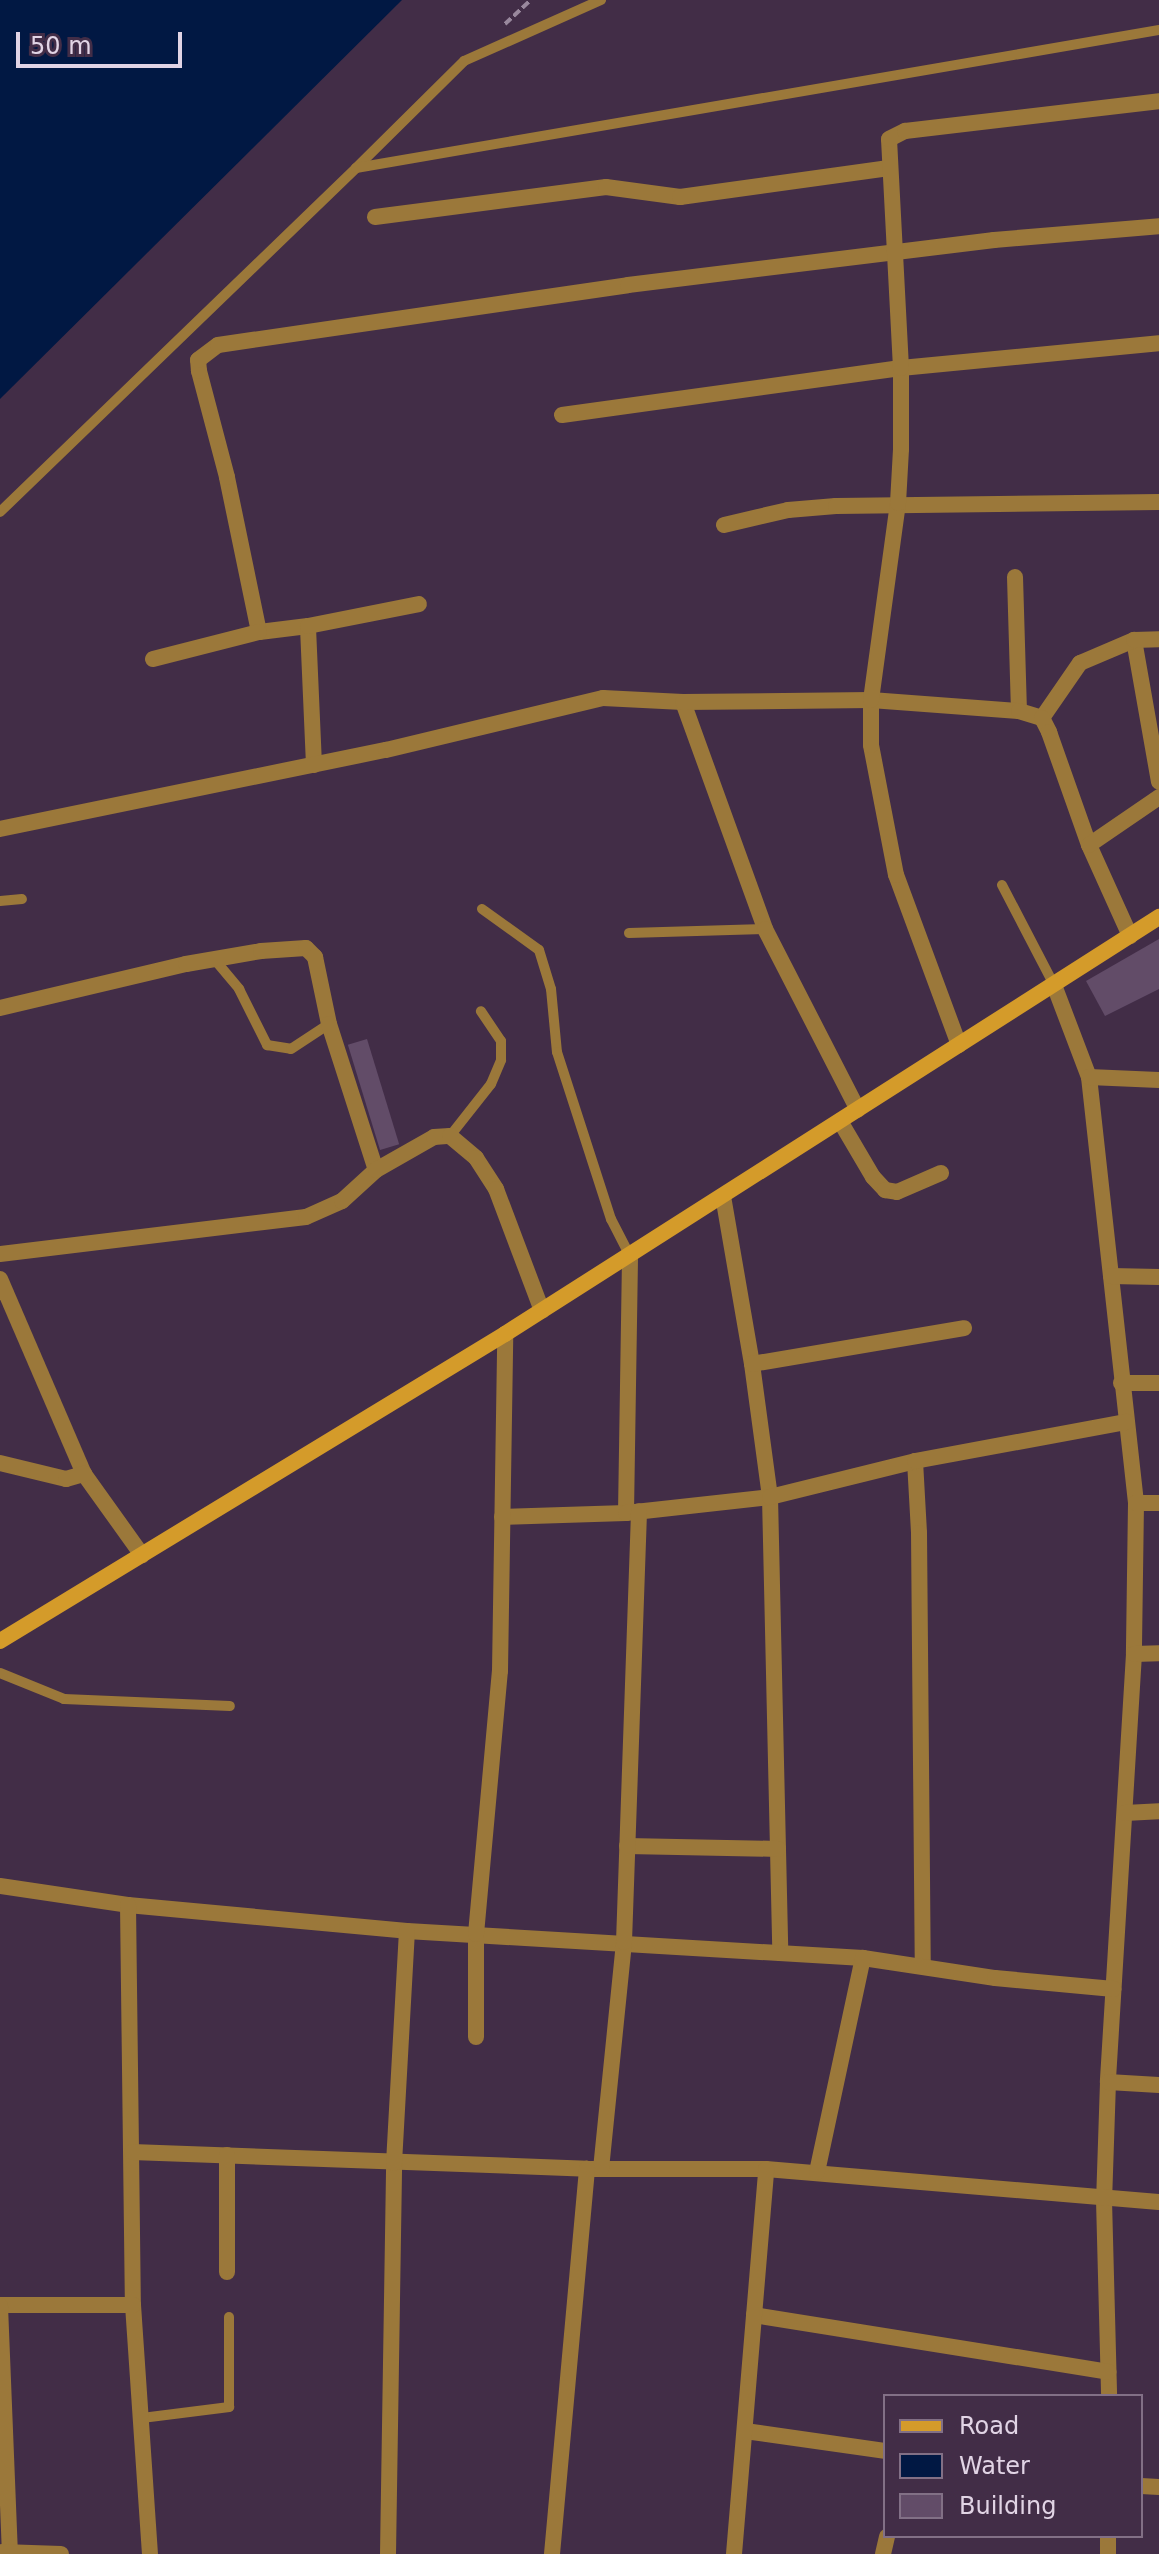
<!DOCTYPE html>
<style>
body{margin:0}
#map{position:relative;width:1159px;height:2554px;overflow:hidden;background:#422d47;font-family:"DejaVu Sans",sans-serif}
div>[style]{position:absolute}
.water>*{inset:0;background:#011843}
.building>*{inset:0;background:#624c68;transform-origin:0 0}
.path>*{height:4px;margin-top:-2px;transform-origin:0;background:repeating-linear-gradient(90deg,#99889d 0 8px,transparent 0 12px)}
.lane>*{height:10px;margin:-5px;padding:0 5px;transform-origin:5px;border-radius:5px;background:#9b783a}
.street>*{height:16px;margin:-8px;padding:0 8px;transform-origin:8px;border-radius:8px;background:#9b783a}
.secondary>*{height:16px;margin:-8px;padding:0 8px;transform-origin:8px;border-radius:8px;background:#d49b2a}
span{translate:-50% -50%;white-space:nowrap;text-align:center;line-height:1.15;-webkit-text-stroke:8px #422d47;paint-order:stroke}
.legend{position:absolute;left:883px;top:2394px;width:260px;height:144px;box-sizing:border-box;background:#422d47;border:2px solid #827086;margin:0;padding:10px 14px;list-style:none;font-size:24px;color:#e1d4e5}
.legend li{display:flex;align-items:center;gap:16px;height:40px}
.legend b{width:40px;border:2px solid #827086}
.scale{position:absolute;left:16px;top:32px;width:166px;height:36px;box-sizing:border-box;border:4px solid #e1d4e5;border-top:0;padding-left:10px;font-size:24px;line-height:28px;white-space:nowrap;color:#e1d4e5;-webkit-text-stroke:6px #422d47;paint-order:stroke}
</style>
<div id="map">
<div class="water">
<i style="clip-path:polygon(0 0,402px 0,0 399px)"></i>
</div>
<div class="building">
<i style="clip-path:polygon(1159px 939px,1159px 989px,1105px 1016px,1086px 981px)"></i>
<i style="left:367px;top:1039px;width:110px;height:20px;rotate:73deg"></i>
</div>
<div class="path">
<i style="left:505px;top:24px;width:35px;rotate:-43deg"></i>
</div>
<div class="lane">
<i style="left:356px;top:168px;width:152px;rotate:-44.7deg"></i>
<i style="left:464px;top:61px;width:150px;rotate:-24deg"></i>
<i style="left:0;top:512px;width:495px;rotate:-44deg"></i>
<i style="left:356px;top:168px;width:815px;rotate:-9.75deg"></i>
<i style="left:1002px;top:885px;width:113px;rotate:62.5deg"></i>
<i style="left:0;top:901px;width:22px;rotate:-5deg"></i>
<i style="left:482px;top:909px;width:70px;rotate:35.7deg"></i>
<i style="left:539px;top:950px;width:41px;rotate:72.9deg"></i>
<i style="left:551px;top:989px;width:63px;rotate:84.6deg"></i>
<i style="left:557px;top:1052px;width:176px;rotate:72.1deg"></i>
<i style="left:611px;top:1219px;width:42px;rotate:62.8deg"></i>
<i style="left:629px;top:933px;width:136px;rotate:-1.7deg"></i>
<i style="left:215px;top:960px;width:38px;rotate:50deg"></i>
<i style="left:239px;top:989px;width:63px;rotate:63.4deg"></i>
<i style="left:267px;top:1045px;width:24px;rotate:9deg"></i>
<i style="left:291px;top:1049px;width:45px;rotate:-33.3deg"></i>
<i style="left:450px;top:1136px;width:66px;rotate:-51.7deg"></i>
<i style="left:491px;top:1084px;width:26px;rotate:-67deg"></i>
<i style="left:501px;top:1060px;width:19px;rotate:-90deg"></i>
<i style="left:501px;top:1041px;width:36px;rotate:-124deg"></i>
<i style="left:0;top:1673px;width:69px;rotate:22.1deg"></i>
<i style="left:64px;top:1699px;width:166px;rotate:2.4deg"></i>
<i style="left:142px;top:2418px;width:88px;rotate:-7.2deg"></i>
<i style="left:229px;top:2407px;width:90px;rotate:-90deg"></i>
</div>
<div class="street">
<i style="left:375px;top:217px;width:233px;rotate:-7.4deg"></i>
<i style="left:606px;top:187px;width:75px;rotate:7.7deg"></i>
<i style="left:680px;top:197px;width:211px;rotate:-7.9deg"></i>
<i style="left:562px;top:415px;width:342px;rotate:-7.9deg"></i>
<i style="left:901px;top:368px;width:259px;rotate:-5.5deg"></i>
<i style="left:724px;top:525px;width:66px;rotate:-13.2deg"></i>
<i style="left:788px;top:510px;width:48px;rotate:-4.8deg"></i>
<i style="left:836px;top:506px;width:323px;rotate:-0.7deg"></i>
<i style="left:1015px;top:577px;width:134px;rotate:88.3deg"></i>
<i style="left:308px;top:626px;width:49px;rotate:173deg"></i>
<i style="left:259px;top:632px;width:158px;rotate:-101.7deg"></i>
<i style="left:227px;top:477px;width:110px;rotate:-104.8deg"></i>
<i style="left:199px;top:371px;width:11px;rotate:-95deg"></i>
<i style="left:198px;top:360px;width:25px;rotate:-37deg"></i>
<i style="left:218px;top:345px;width:414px;rotate:-8.3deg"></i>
<i style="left:628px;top:285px;width:369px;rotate:-7deg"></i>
<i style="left:994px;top:240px;width:166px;rotate:-4.8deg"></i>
<i style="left:1134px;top:640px;width:144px;rotate:80deg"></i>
<i style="left:153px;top:659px;width:109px;rotate:-14.3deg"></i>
<i style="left:683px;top:702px;width:241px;rotate:70.1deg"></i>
<i style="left:765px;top:929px;width:203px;rotate:62.8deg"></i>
<i style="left:1042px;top:718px;width:67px;rotate:-55.4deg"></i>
<i style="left:1080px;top:663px;width:59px;rotate:-23.1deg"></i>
<i style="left:1134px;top:640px;width:25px;rotate:-2deg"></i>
<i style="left:314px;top:765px;width:139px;rotate:-92.5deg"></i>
<i style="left:308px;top:626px;width:113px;rotate:-11.2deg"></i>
<i style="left:0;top:829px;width:394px;rotate:-11.6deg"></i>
<i style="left:386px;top:750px;width:223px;rotate:-13.5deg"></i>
<i style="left:603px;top:698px;width:80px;rotate:2.9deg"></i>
<i style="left:683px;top:702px;width:188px;rotate:-0.6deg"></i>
<i style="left:871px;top:700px;width:148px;rotate:4.3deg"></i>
<i style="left:1019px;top:711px;width:24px;rotate:17deg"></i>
<i style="left:1042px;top:718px;width:16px;rotate:63deg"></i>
<i style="left:1049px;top:732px;width:120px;rotate:70.5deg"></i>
<i style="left:1089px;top:845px;width:100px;rotate:65.7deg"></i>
<i style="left:1089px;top:845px;width:85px;rotate:-34.4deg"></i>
<i style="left:1054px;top:985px;width:98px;rotate:69.2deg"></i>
<i style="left:1089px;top:1077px;width:429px;rotate:83.7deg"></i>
<i style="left:1136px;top:1503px;width:151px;rotate:90.8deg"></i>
<i style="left:1134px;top:1654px;width:429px;rotate:93.5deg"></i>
<i style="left:1108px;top:2082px;width:118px;rotate:91.9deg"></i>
<i style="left:1104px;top:2200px;width:196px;rotate:88.5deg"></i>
<i style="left:0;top:1008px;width:191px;rotate:-13.3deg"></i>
<i style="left:186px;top:964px;width:76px;rotate:-9.8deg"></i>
<i style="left:261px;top:951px;width:45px;rotate:-3.8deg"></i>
<i style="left:306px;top:948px;width:13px;rotate:45deg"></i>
<i style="left:315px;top:957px;width:68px;rotate:78.2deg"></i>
<i style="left:329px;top:1024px;width:153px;rotate:72.2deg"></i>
<i style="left:959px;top:1045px;width:181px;rotate:-110.3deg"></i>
<i style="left:896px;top:875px;width:132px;rotate:-100.9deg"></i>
<i style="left:871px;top:745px;width:45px;rotate:-90deg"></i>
<i style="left:871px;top:700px;width:199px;rotate:-82.2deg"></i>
<i style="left:898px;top:503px;width:54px;rotate:-86.8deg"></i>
<i style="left:901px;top:449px;width:81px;rotate:-90deg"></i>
<i style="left:901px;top:368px;width:229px;rotate:-93deg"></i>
<i style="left:889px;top:139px;width:18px;rotate:-27deg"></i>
<i style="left:905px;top:131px;width:256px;rotate:-6.7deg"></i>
<i style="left:1089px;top:1077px;width:70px;rotate:2.5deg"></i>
<i style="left:840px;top:1121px;width:65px;rotate:59.5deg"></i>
<i style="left:873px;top:1177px;width:18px;rotate:47deg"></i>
<i style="left:885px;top:1190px;width:12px;rotate:9deg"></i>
<i style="left:897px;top:1192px;width:48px;rotate:-23.4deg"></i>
<i style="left:723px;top:1196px;width:170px;rotate:80.2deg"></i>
<i style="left:752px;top:1364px;width:134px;rotate:82.3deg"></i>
<i style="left:770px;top:1497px;width:456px;rotate:88.7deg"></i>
<i style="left:0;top:1254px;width:308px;rotate:-6.9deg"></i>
<i style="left:306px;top:1217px;width:39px;rotate:-24deg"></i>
<i style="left:342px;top:1201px;width:46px;rotate:-42.4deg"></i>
<i style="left:376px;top:1170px;width:67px;rotate:-29.6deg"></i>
<i style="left:434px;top:1137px;width:16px;rotate:-4deg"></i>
<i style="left:450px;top:1136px;width:34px;rotate:40deg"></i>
<i style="left:476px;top:1158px;width:37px;rotate:57deg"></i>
<i style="left:496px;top:1189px;width:130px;rotate:69.3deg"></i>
<i style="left:1111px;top:1276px;width:48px;rotate:1.2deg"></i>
<i style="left:0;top:1279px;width:212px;rotate:66.7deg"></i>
<i style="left:84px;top:1474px;width:100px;rotate:54.4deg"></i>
<i style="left:752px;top:1364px;width:215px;rotate:-9.6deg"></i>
<i style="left:1121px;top:1383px;width:38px"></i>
<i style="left:915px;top:1461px;width:72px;rotate:86.8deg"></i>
<i style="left:919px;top:1533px;width:432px;rotate:89.5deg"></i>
<i style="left:0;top:1463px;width:68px;rotate:13.6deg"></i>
<i style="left:66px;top:1479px;width:19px;rotate:-16deg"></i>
<i style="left:1136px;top:1503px;width:23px"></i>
<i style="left:626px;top:1513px;width:257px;rotate:-89.1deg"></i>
<i style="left:502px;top:1517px;width:124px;rotate:-1.8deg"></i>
<i style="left:626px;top:1513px;width:145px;rotate:-6.3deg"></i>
<i style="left:770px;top:1497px;width:149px;rotate:-13.9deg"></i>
<i style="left:915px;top:1461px;width:215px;rotate:-10.5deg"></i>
<i style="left:1134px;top:1654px;width:25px;rotate:-2deg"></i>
<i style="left:1125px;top:1813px;width:34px;rotate:-3deg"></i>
<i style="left:627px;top:1846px;width:151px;rotate:1.1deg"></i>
<i style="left:0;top:1886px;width:129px;rotate:8.4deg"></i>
<i style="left:128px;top:1905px;width:280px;rotate:5.3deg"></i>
<i style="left:407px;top:1931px;width:457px;rotate:3.4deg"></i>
<i style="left:863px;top:1958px;width:134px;rotate:8.6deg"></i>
<i style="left:995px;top:1978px;width:119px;rotate:5.3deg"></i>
<i style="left:128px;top:1905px;width:400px;rotate:89.3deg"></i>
<i style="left:133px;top:2305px;width:250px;rotate:86.1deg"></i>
<i style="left:476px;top:2037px;width:103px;rotate:-90deg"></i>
<i style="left:476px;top:1934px;width:264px;rotate:-84.8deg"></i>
<i style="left:500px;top:1671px;width:337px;rotate:-89.1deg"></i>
<i style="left:1108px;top:2082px;width:51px;rotate:3.4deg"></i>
<i style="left:132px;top:2152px;width:455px;rotate:2.1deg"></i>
<i style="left:587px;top:2169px;width:179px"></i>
<i style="left:766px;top:2169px;width:394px;rotate:4.8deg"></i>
<i style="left:227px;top:2155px;width:117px;rotate:90deg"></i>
<i style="left:601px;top:2169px;width:228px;rotate:-84.2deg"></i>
<i style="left:624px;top:1942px;width:431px;rotate:-88deg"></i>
<i style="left:817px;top:2172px;width:219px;rotate:-77.9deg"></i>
<i style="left:0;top:2305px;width:133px"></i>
<i style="left:0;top:2306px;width:245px;rotate:87.7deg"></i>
<i style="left:754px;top:2315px;width:359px;rotate:9.1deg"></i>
<i style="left:745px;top:2431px;width:141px;rotate:8.1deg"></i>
<i style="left:1141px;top:2486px;width:18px;rotate:3deg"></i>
<i style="left:2px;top:2552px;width:59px;rotate:1.9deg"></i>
<i style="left:388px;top:2554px;width:391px;rotate:-89.1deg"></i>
<i style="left:394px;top:2163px;width:232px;rotate:-86.8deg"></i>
<i style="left:552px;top:2554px;width:387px;rotate:-84.8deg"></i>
<i style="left:734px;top:2554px;width:386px;rotate:-85.2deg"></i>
<i style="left:883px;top:2554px;width:18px;rotate:-77deg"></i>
<i style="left:1108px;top:2554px;width:18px;rotate:-90deg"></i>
</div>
<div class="secondary">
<i style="left:0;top:1641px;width:591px;rotate:-31.3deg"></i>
<i style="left:505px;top:1334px;width:776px;rotate:-32.52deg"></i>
</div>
<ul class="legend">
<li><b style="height:10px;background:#d49b2a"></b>Road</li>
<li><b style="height:22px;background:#011843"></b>Water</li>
<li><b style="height:22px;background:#624c68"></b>Building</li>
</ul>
<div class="scale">50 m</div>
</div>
